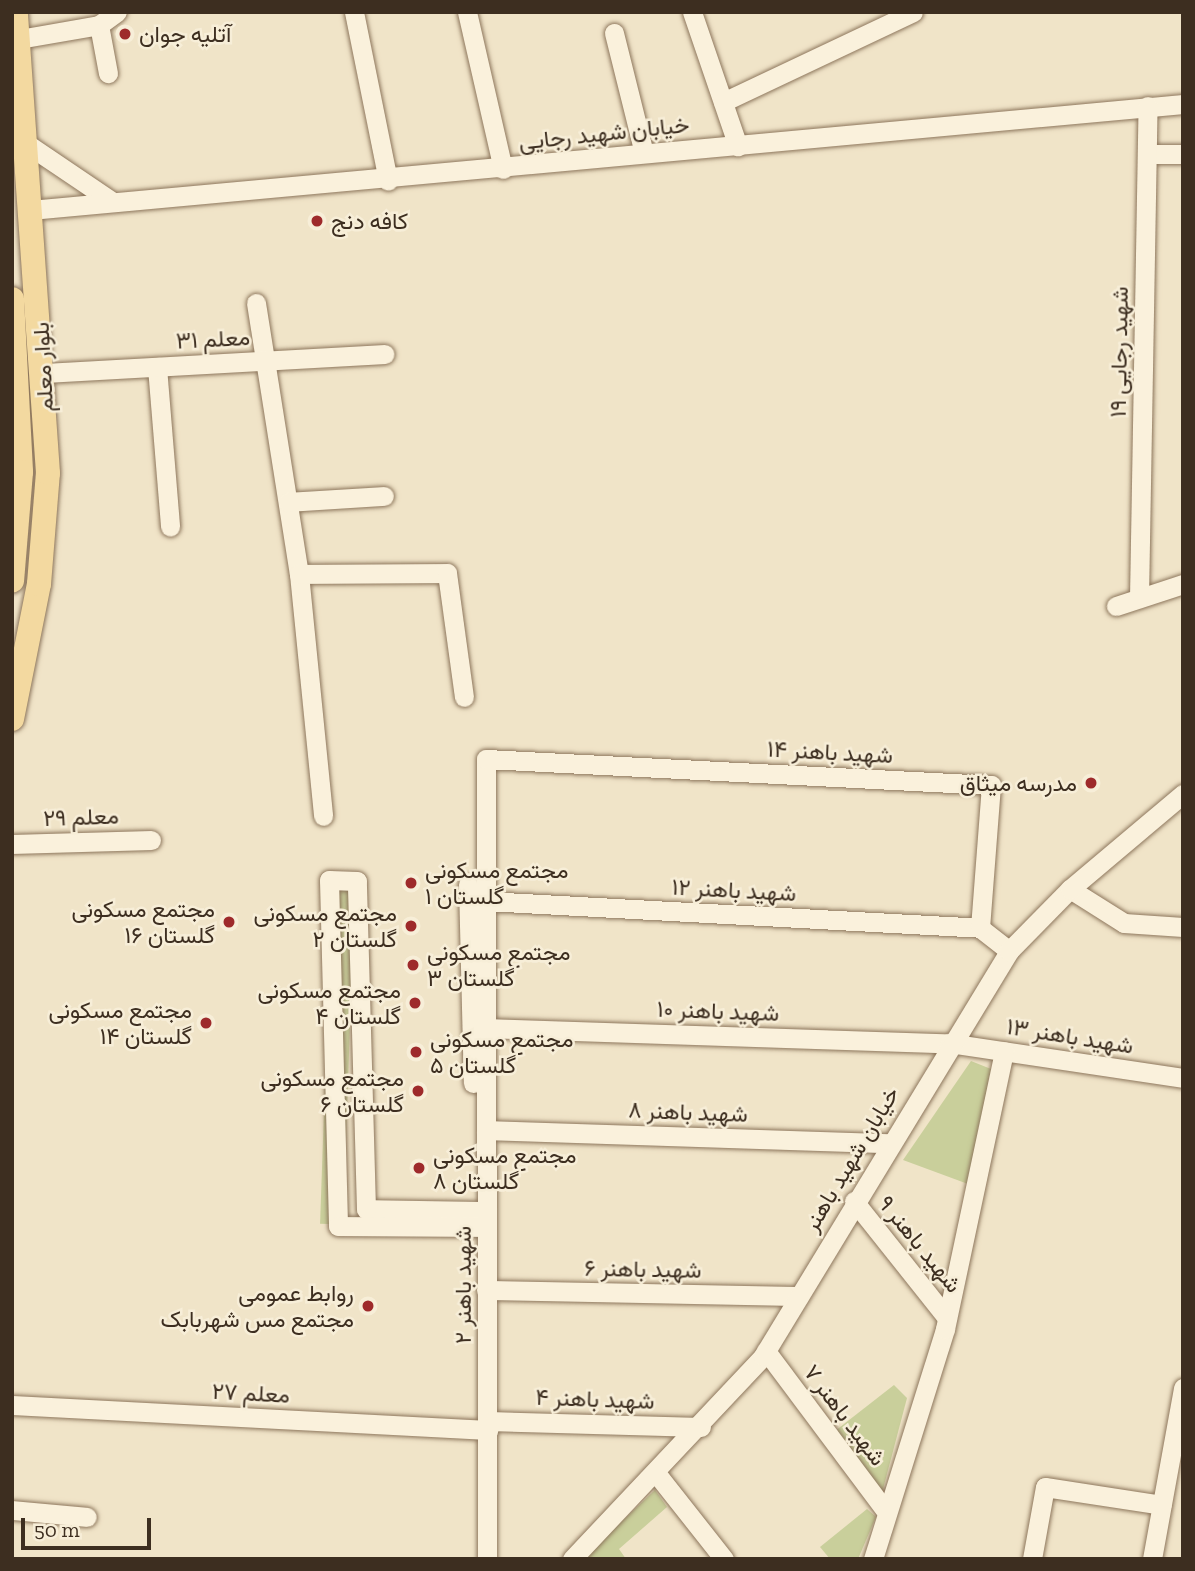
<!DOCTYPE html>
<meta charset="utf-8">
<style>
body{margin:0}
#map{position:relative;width:1195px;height:1571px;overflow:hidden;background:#f0e4c8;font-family:"Zilla Slab",Vazirmatn,serif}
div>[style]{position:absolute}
.green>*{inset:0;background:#c9cf9b;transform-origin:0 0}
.roads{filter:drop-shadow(0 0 2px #8d765c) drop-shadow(0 0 2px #8d765c)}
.minor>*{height:19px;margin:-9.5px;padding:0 9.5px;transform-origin:9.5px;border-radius:9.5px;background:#faf1dc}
.major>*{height:24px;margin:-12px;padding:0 12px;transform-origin:12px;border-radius:12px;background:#f3d9a0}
.dots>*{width:19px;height:19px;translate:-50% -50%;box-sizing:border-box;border:4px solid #f7eed8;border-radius:50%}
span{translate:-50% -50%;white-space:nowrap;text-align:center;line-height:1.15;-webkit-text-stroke:5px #f7eed8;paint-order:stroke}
.poi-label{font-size:23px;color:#3d2e20}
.left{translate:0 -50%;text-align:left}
.right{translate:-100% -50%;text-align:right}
.street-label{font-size:23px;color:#3d2e20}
.frame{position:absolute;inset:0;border:14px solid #3d2e20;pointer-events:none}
.scale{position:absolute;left:21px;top:1518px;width:130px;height:32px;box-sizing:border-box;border:4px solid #3d2e20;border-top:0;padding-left:9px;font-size:21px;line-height:24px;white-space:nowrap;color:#3d2e20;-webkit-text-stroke:5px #f7eed8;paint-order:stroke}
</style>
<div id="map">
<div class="green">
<i style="left:332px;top:882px;width:23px;height:342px;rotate:2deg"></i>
<i style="clip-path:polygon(971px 1061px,991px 1069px,968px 1184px,903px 1160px)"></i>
<i style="clip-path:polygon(894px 1385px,907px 1398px,882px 1493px,835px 1431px)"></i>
<i style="clip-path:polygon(655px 1490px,667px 1507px,619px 1549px,626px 1559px,582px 1559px)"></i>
<i style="clip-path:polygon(867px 1509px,876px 1517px,858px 1559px,830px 1559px,820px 1547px)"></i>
</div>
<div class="roads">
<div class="minor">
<i style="left:354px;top:12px;width:172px;rotate:78.6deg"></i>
<i style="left:467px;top:12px;width:161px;rotate:77.1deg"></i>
<i style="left:692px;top:12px;width:142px;rotate:71.1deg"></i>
<i style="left:99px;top:25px;width:49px;rotate:79.4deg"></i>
<i style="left:614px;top:33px;width:120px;rotate:76deg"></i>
<i style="left:19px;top:39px;width:81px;rotate:-9.9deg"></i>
<i style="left:99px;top:25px;width:22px;rotate:-36deg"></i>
<i style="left:723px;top:102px;width:210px;rotate:-25.3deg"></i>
<i style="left:24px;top:142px;width:107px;rotate:34deg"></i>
<i style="left:1147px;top:154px;width:36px"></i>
<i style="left:30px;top:210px;width:1158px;rotate:-5.25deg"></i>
<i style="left:256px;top:303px;width:274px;rotate:81deg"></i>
<i style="left:299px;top:574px;width:243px;rotate:84.3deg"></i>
<i style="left:157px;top:367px;width:160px;rotate:85.3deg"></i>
<i style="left:45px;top:373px;width:340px;rotate:-3.2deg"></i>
<i style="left:288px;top:502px;width:96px;rotate:-3.6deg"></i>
<i style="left:299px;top:574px;width:148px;rotate:-0.4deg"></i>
<i style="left:447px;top:573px;width:125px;rotate:82.2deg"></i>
<i style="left:1139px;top:598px;width:492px;rotate:-89deg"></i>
<i style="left:1116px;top:606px;width:71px;rotate:-18.2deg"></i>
<i style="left:12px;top:844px;width:139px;rotate:-1.6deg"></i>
<i style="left:468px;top:884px;width:199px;rotate:88.6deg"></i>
<i style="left:1070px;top:889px;width:64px;rotate:32.2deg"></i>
<i style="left:1124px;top:923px;width:59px;rotate:3.9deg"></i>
<i style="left:486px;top:901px;width:495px;rotate:3.1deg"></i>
<i style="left:486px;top:1028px;width:463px;rotate:1.9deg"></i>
<i style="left:949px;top:1043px;width:237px;rotate:8.5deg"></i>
<i style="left:486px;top:1130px;width:401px;rotate:1.9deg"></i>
<i style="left:854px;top:1201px;width:149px;rotate:51.5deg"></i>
<i style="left:487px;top:1211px;width:121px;rotate:-179.1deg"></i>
<i style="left:366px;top:1209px;width:328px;rotate:-91.6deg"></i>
<i style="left:357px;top:881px;width:28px;rotate:-178deg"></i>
<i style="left:329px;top:880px;width:346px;rotate:88.5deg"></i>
<i style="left:338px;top:1226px;width:149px;rotate:0.4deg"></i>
<i style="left:486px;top:1290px;width:313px;rotate:1.1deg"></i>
<i style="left:766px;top:1351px;width:197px;rotate:53.2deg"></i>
<i style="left:12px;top:1405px;width:477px;rotate:3deg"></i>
<i style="left:488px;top:1421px;width:213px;rotate:1.6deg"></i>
<i style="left:656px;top:1473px;width:110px;rotate:51.7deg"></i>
<i style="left:12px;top:1510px;width:75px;rotate:5.3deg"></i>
<i style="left:487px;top:1559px;width:800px;rotate:-90.07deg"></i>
<i style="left:486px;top:759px;width:506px;rotate:2.95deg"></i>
<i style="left:991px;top:785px;width:143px;rotate:94.4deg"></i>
<i style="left:980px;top:928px;width:37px;rotate:38deg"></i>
<i style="left:572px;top:1559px;width:279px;rotate:-46.7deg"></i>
<i style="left:763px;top:1356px;width:474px;rotate:-58.7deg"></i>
<i style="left:1009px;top:951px;width:87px;rotate:-45.5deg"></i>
<i style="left:1070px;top:889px;width:148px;rotate:-40.1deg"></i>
<i style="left:873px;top:1559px;width:241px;rotate:-72.6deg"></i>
<i style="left:945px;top:1329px;width:284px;rotate:-78deg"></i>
<i style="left:1032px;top:1559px;width:73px;rotate:-79.8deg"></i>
<i style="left:1045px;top:1487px;width:118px;rotate:8.7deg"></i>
<i style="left:1152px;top:1559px;width:174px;rotate:-79.7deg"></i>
</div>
<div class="major">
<i style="left:12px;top:299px;width:173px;rotate:87deg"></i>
<i style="left:21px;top:472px;width:109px;rotate:94.7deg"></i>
<i style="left:12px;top:719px;width:138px;rotate:-78.7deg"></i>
<i style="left:39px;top:584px;width:111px;rotate:-85.4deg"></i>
<i style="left:48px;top:473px;width:462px;rotate:-94deg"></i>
</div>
</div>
<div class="dots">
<i style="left:125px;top:34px;background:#9e2a2b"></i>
<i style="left:317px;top:221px;background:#9e2a2b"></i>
<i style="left:1091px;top:783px;background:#9e2a2b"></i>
<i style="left:411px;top:883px;background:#9e2a2b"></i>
<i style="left:229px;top:922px;background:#9e2a2b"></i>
<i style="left:411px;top:926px;background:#9e2a2b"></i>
<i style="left:413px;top:965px;background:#9e2a2b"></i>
<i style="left:415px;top:1003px;background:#9e2a2b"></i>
<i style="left:206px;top:1023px;background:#9e2a2b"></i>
<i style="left:416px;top:1052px;background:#9e2a2b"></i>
<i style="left:418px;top:1091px;background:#9e2a2b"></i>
<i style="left:419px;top:1168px;background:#9e2a2b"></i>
<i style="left:368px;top:1306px;background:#9e2a2b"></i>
</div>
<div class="poi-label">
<span class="left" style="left:139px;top:34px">آتلیه جوان</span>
<span class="left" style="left:331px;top:221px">کافه دنج</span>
<span class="right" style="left:1077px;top:783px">مدرسه میثاق</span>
<span class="left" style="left:425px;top:883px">مجتمع مسکونی<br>گلستان ۱</span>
<span class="right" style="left:215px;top:922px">مجتمع مسکونی<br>گلستان ۱۶</span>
<span class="right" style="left:397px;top:926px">مجتمع مسکونی<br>گلستان ۲</span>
<span class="left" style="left:427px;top:965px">مجتمع مسکونی<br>گلستان ۳</span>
<span class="right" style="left:401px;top:1003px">مجتمع مسکونی<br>گلستان ۴</span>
<span class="right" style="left:192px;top:1023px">مجتمع مسکونی<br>گلستان ۱۴</span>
<span class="left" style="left:430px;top:1052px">مجتمع مسکونی<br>گلستان ۵</span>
<span class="right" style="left:404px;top:1091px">مجتمع مسکونی<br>گلستان ۶</span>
<span class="left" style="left:433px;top:1168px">مجتمع مسکونی<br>گلستان ۸</span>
<span class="right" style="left:354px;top:1306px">روابط عمومی<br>مجتمع مس شهربابک</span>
</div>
<div class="street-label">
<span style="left:604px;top:133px;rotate:-6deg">خیابان شهید رجایی</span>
<span style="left:213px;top:339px;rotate:-3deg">معلم ۳۱</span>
<span style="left:1119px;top:352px;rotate:-89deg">شهید رجایی ۱۹</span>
<span style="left:43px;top:367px;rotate:-93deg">بلوار معلم</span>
<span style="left:830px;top:752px;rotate:3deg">شهید باهنر ۱۴</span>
<span style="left:81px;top:817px;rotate:-2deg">معلم ۲۹</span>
<span style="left:734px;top:890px;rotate:3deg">شهید باهنر ۱۲</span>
<span style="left:718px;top:1011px;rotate:2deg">شهید باهنر ۱۰</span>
<span style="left:1070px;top:1036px;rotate:9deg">شهید باهنر ۱۳</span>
<span style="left:688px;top:1112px;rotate:2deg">شهید باهنر ۸</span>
<span style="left:851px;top:1159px;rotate:-59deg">خیابان شهید باهنر</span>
<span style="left:920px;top:1244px;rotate:51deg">شهید باهنر ۹</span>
<span style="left:643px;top:1269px;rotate:1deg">شهید باهنر ۶</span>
<span style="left:463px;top:1285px;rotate:-90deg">شهید باهنر ۲</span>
<span style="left:251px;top:1393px;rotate:3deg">معلم ۲۷</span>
<span style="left:595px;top:1399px;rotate:2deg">شهید باهنر ۴</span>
<span style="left:845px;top:1415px;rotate:53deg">شهید باهنر ۷</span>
</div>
<div class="frame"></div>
<div class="scale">50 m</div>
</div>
